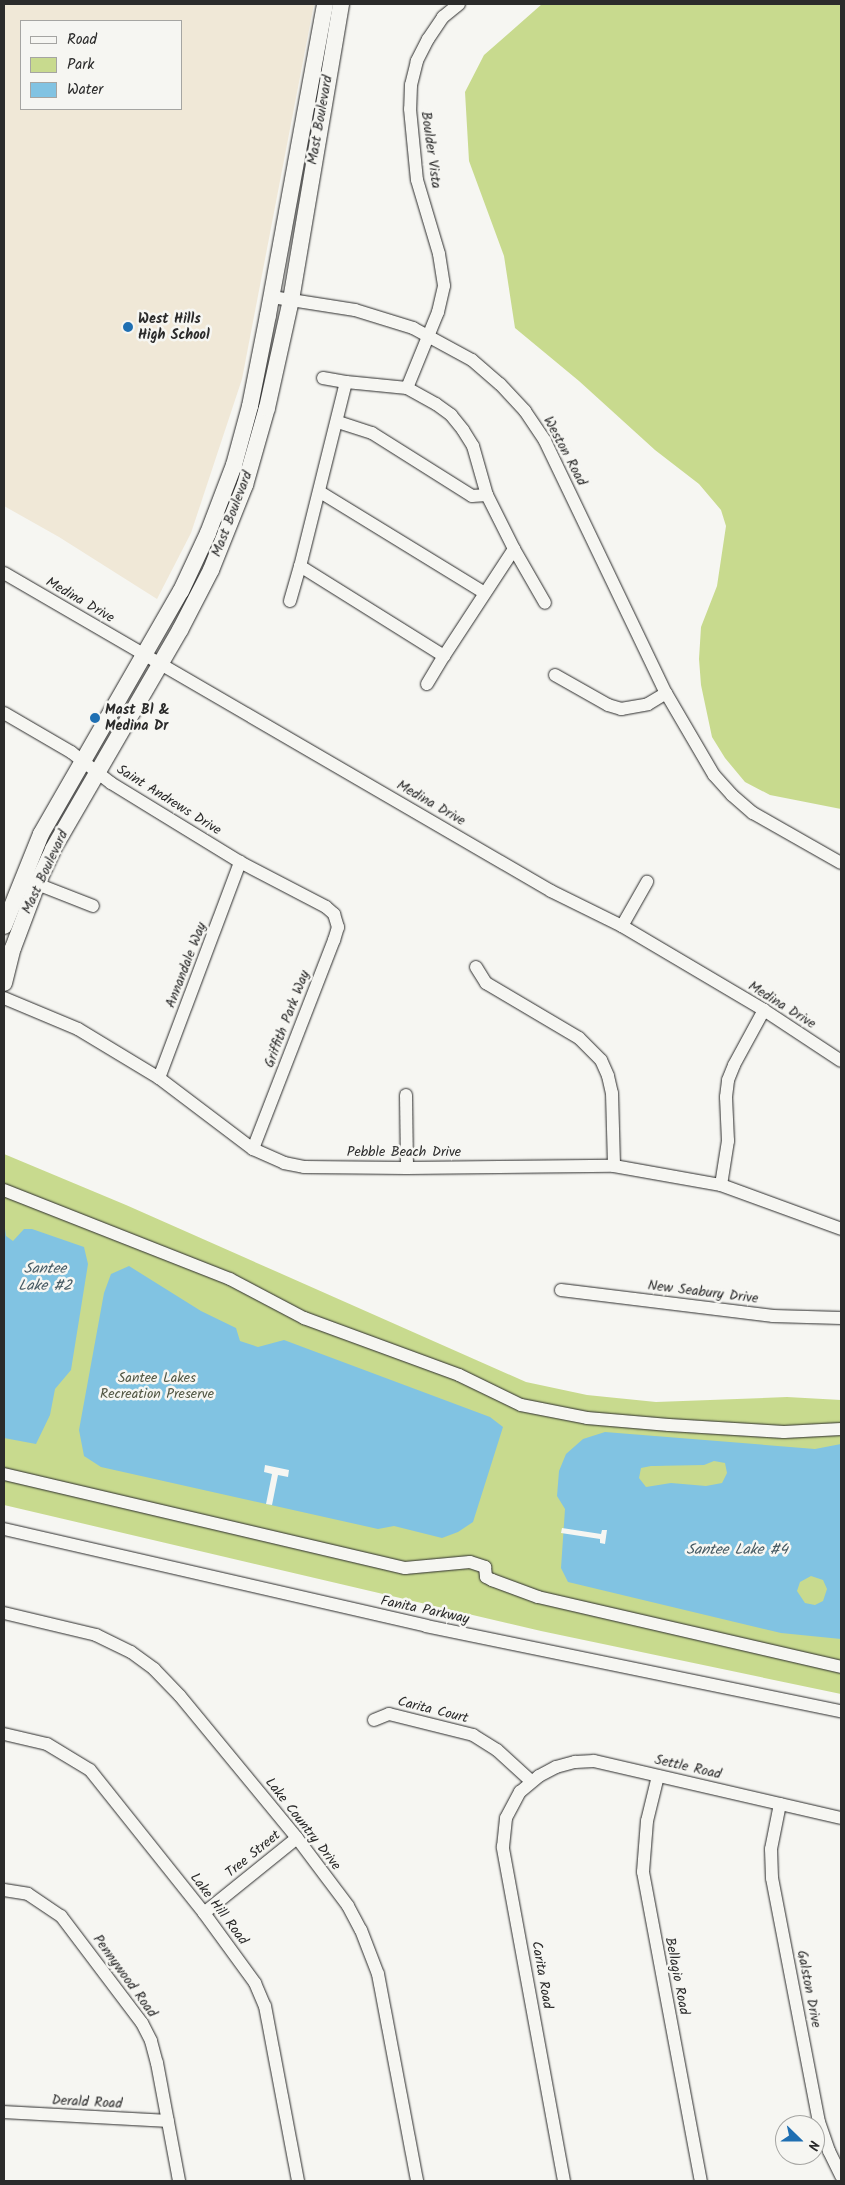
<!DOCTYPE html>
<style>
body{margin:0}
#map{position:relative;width:845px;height:2185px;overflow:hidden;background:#f6f6f2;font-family:Kalam,sans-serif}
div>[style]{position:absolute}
.built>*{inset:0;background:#f0e8d7}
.green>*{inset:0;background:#c8da8e}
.water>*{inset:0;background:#81c3e2}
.pier>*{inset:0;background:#f6f6f2}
.roads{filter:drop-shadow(0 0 1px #2b2b2b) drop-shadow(0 0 1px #2b2b2b)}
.minor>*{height:12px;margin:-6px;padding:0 6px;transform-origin:6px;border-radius:6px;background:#f6f6f2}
.major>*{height:16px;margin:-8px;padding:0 8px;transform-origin:8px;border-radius:8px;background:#f6f6f2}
.dots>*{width:14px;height:14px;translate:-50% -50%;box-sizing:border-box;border:2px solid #f6f6f2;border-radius:50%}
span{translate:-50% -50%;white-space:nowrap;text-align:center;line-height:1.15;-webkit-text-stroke:5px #f6f6f2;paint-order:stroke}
.street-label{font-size:14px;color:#2b2b2b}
.poi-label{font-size:14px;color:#2b2b2b;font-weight:700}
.left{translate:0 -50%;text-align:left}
.park-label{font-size:14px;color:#525744}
.water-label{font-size:15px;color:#455962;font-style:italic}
.frame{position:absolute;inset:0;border:5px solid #2b2b2b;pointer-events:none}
.legend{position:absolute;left:20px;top:20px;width:162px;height:90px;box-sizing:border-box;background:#f6f6f2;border:1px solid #a5a5a2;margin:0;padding:6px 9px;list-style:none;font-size:15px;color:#2b2b2b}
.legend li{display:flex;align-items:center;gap:10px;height:25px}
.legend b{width:25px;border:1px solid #a5a5a2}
.north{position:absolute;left:775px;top:2115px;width:50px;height:50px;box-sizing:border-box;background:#f6f6f2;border:1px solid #a5a5a2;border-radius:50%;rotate:112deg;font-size:14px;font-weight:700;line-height:20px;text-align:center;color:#2b2b2b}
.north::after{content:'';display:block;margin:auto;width:18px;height:22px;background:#1f6fb2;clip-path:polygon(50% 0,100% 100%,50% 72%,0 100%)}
</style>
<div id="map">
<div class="built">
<i style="clip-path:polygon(evenodd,4px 4px,314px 4px,242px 379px,191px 533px,157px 599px,59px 537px,4px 506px,4px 4px,21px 21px,181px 21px,181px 109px,21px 109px,21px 21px)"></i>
</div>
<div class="green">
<i style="clip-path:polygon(542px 4px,841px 4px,841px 809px,770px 795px,745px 782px,725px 758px,712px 737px,701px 685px,699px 659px,701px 627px,717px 586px,726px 526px,721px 510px,699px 484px,655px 450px,579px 381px,515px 328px,504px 256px,469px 161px,465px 92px,484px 55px)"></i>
<i style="clip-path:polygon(4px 1154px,126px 1205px,526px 1382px,587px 1395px,656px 1402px,787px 1397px,841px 1400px,841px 1694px,541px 1631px,4px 1505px)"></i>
</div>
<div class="water">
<i style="clip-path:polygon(4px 1221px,6px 1236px,13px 1241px,24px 1229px,32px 1229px,84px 1247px,88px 1264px,71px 1370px,55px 1389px,50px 1415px,36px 1444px,4px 1438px)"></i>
<i style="clip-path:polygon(129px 1266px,201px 1311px,236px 1328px,240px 1341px,258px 1347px,284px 1340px,490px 1417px,503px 1427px,473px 1522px,458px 1532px,442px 1538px,394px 1526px,378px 1529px,101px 1467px,84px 1456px,79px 1430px,104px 1293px,111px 1274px)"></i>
<i style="clip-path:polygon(evenodd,605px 1432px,815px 1449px,841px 1444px,841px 1639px,781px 1633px,568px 1582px,561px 1568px,565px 1509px,557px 1496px,559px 1471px,566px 1454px,583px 1439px,605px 1432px,714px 1461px,725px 1463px,727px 1473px,722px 1483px,706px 1486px,671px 1483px,646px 1487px,639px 1478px,641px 1468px,651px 1466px,704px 1465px,714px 1461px,605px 1432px,811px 1576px,823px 1580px,827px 1589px,823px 1601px,815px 1605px,805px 1603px,797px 1591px,800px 1582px,811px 1576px)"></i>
</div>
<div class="pier">
<i style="clip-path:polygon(265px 1465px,289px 1470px,288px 1477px,278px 1475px,272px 1505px,266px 1504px,272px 1474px,264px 1472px)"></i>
<i style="clip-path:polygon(562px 1528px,601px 1534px,602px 1530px,607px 1530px,605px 1544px,600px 1543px,600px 1539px,561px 1533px)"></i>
</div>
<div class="roads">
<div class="minor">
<i style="left:459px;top:4px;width:21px;rotate:141deg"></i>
<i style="left:443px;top:17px;width:27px;rotate:124deg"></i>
<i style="left:428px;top:39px;width:25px;rotate:117deg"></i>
<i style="left:417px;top:61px;width:25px;rotate:104deg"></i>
<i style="left:411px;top:85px;width:24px;rotate:92deg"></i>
<i style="left:410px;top:109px;width:71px;rotate:84.4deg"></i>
<i style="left:417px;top:180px;width:77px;rotate:73.4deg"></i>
<i style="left:439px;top:254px;width:32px;rotate:81deg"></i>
<i style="left:444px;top:286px;width:27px;rotate:103deg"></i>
<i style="left:438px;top:312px;width:82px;rotate:112.2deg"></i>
<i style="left:407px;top:388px;width:33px;rotate:29deg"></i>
<i style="left:436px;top:404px;width:19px;rotate:36deg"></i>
<i style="left:451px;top:415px;width:19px;rotate:51deg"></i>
<i style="left:463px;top:430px;width:19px;rotate:58deg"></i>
<i style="left:473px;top:446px;width:51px;rotate:74.1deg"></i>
<i style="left:487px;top:495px;width:60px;rotate:63.4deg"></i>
<i style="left:514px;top:549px;width:62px;rotate:60.1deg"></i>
<i style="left:272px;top:297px;width:84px;rotate:8.9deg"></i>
<i style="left:355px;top:310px;width:61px;rotate:17.2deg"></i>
<i style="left:413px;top:328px;width:67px;rotate:28.5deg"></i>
<i style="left:472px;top:360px;width:37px;rotate:41deg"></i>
<i style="left:500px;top:384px;width:37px;rotate:47deg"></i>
<i style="left:525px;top:411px;width:36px;rotate:56deg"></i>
<i style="left:545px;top:441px;width:280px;rotate:64.4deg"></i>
<i style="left:666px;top:693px;width:95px;rotate:59.7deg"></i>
<i style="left:714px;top:775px;width:27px;rotate:48deg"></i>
<i style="left:732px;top:795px;width:28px;rotate:41deg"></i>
<i style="left:753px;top:813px;width:101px;rotate:29.6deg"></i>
<i style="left:323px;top:378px;width:23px;rotate:10deg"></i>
<i style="left:407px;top:388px;width:61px;rotate:-174.4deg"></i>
<i style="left:346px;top:382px;width:190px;rotate:104deg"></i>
<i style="left:300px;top:566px;width:170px;rotate:32deg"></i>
<i style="left:444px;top:656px;width:128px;rotate:-56.8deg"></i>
<i style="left:338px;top:422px;width:36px;rotate:18deg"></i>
<i style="left:372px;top:433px;width:118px;rotate:32.2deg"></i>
<i style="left:472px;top:496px;width:15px;rotate:-4deg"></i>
<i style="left:320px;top:492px;width:193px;rotate:31.5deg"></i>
<i style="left:4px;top:573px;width:633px;rotate:30.17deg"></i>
<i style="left:551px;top:891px;width:79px;rotate:26.2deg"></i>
<i style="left:622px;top:926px;width:165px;rotate:30.6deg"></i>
<i style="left:764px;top:1010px;width:92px;rotate:33.5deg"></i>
<i style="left:290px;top:601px;width:36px;rotate:-74deg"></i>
<i style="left:555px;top:675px;width:61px;rotate:29.5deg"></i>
<i style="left:608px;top:705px;width:14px;rotate:17deg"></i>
<i style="left:621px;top:709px;width:27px;rotate:-10deg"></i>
<i style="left:648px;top:704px;width:21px;rotate:-31deg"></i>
<i style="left:427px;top:684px;width:33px;rotate:-59deg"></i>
<i style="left:4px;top:713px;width:78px;rotate:30.2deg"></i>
<i style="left:71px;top:752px;width:51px;rotate:37.8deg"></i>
<i style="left:111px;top:783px;width:151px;rotate:31.5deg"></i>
<i style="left:240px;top:862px;width:97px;rotate:27.6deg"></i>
<i style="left:326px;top:907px;width:11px;rotate:41deg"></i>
<i style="left:334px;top:914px;width:14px;rotate:73deg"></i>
<i style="left:338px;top:927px;width:14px;rotate:107deg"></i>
<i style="left:334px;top:940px;width:224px;rotate:111.2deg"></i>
<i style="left:37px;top:884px;width:60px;rotate:21.4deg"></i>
<i style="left:622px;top:926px;width:51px;rotate:-60.4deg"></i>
<i style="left:476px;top:967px;width:19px;rotate:58deg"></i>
<i style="left:486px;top:983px;width:108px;rotate:30.6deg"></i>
<i style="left:579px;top:1038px;width:31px;rotate:45deg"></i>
<i style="left:601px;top:1060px;width:17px;rotate:66deg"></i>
<i style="left:608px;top:1076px;width:17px;rotate:77deg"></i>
<i style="left:612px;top:1093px;width:73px;rotate:88.4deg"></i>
<i style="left:4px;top:998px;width:80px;rotate:22.7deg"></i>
<i style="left:78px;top:1029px;width:95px;rotate:31.2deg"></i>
<i style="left:159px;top:1078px;width:118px;rotate:37.1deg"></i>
<i style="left:253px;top:1149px;width:34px;rotate:24deg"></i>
<i style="left:284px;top:1163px;width:20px;rotate:11deg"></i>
<i style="left:304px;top:1167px;width:103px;rotate:0.6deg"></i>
<i style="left:407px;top:1168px;width:207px;rotate:-0.6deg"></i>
<i style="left:614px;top:1166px;width:109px;rotate:10.1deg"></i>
<i style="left:721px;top:1185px;width:128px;rotate:20.1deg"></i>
<i style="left:159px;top:1078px;width:231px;rotate:-69.4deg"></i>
<i style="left:406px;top:1095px;width:73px;rotate:89.2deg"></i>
<i style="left:721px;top:1185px;width:45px;rotate:-81deg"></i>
<i style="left:728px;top:1141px;width:44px;rotate:-92.6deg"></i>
<i style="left:726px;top:1097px;width:17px;rotate:-83deg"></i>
<i style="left:728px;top:1080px;width:16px;rotate:-68deg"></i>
<i style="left:734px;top:1065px;width:63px;rotate:-61.4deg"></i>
<i style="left:4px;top:1190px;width:243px;rotate:21.5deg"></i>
<i style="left:230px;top:1279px;width:84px;rotate:27.8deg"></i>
<i style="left:304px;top:1318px;width:165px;rotate:20.2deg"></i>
<i style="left:459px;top:1375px;width:69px;rotate:25.8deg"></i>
<i style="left:521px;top:1405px;width:67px;rotate:11.1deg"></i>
<i style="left:587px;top:1418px;width:82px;rotate:4.9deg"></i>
<i style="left:669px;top:1425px;width:115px;rotate:3.5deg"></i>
<i style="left:784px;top:1432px;width:57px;rotate:-3deg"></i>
<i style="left:561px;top:1290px;width:214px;rotate:7deg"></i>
<i style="left:773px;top:1316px;width:68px;rotate:1.7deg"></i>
<i style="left:4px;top:1474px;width:412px;rotate:13.2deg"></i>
<i style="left:405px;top:1568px;width:65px;rotate:-5.3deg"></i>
<i style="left:470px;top:1562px;width:16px;rotate:18deg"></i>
<i style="left:485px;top:1567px;width:10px;rotate:84deg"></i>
<i style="left:486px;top:1577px;width:7px;rotate:27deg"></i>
<i style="left:492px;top:1580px;width:49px;rotate:20.3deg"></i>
<i style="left:538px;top:1597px;width:311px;rotate:13deg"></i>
<i style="left:4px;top:1529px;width:433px;rotate:12.9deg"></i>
<i style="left:426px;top:1626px;width:424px;rotate:11.6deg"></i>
<i style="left:4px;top:1613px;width:95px;rotate:13.4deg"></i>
<i style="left:96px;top:1635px;width:39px;rotate:26deg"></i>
<i style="left:131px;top:1652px;width:29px;rotate:36deg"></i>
<i style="left:154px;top:1669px;width:37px;rotate:46deg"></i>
<i style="left:180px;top:1696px;width:184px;rotate:50.5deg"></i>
<i style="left:297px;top:1838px;width:85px;rotate:53.1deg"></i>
<i style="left:348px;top:1906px;width:27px;rotate:62deg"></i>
<i style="left:361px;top:1930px;width:47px;rotate:68.9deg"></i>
<i style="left:378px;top:1974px;width:211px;rotate:79.3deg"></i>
<i style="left:374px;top:1720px;width:16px;rotate:-22deg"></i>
<i style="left:389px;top:1714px;width:87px;rotate:14deg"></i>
<i style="left:473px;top:1735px;width:28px;rotate:32deg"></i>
<i style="left:497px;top:1750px;width:46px;rotate:42.4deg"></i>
<i style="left:4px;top:1734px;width:44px;rotate:13.1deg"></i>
<i style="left:47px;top:1744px;width:50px;rotate:31.2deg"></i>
<i style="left:90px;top:1770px;width:183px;rotate:51.4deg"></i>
<i style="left:204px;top:1913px;width:87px;rotate:53.9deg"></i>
<i style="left:255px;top:1983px;width:25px;rotate:67deg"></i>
<i style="left:265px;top:2006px;width:178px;rotate:79.3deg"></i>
<i style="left:658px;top:1776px;width:46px;rotate:103.7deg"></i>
<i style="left:647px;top:1821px;width:51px;rotate:94.5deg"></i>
<i style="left:643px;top:1872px;width:314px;rotate:79.4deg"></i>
<i style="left:780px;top:1804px;width:46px;rotate:101.3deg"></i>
<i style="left:771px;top:1849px;width:29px;rotate:88deg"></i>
<i style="left:772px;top:1878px;width:248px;rotate:79.1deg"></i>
<i style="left:819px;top:2122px;width:31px;rotate:71deg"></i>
<i style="left:829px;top:2151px;width:28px;rotate:64deg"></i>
<i style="left:4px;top:1890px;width:24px;rotate:9deg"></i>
<i style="left:28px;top:1894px;width:40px;rotate:34deg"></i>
<i style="left:61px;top:1916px;width:134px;rotate:52.9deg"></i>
<i style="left:142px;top:2023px;width:20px;rotate:63deg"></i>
<i style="left:151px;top:2041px;width:23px;rotate:75deg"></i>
<i style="left:157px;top:2063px;width:120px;rotate:79.4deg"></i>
<i style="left:204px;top:1913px;width:119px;rotate:-38.9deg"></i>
<i style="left:4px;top:2112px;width:164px;rotate:3.1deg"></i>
<i style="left:564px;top:2181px;width:340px;rotate:-100.4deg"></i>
<i style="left:503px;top:1847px;width:29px;rotate:-84deg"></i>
<i style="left:506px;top:1818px;width:30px;rotate:-62deg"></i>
<i style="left:520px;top:1792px;width:25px;rotate:-40deg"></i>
<i style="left:539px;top:1776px;width:19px;rotate:-28deg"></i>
<i style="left:556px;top:1767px;width:20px;rotate:-15deg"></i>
<i style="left:575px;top:1762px;width:19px;rotate:-3deg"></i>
<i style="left:594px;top:1761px;width:253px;rotate:13deg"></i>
</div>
<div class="major">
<i style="left:4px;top:926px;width:99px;rotate:-68.1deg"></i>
<i style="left:41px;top:834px;width:280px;rotate:-60.1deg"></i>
<i style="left:181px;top:591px;width:64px;rotate:-65deg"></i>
<i style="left:208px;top:533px;width:73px;rotate:-69.1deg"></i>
<i style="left:234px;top:465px;width:61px;rotate:-74.8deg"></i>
<i style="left:250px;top:406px;width:93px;rotate:-78.8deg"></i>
<i style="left:268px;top:315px;width:316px;rotate:-79.6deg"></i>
<i style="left:4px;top:983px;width:36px;rotate:-76deg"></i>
<i style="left:13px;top:948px;width:68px;rotate:-69.4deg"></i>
<i style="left:37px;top:884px;width:38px;rotate:-65deg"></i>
<i style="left:53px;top:849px;width:253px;rotate:-59.9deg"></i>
<i style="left:180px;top:630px;width:68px;rotate:-62.7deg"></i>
<i style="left:211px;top:570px;width:92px;rotate:-68.2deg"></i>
<i style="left:245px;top:485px;width:80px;rotate:-74.1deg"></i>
<i style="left:267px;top:408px;width:111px;rotate:-77.5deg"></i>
<i style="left:291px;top:300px;width:300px;rotate:-80.4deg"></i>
</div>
</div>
<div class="dots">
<i style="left:128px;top:327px;background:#1f6fb2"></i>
<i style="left:95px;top:718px;background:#1f6fb2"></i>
</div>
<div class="street-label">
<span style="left:320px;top:120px;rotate:-80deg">Mast Boulevard</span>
<span style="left:431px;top:150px;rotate:82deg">Boulder Vista</span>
<span style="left:565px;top:451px;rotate:62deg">Weston Road</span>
<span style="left:232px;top:514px;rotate:-69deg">Mast Boulevard</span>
<span style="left:80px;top:600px;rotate:30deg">Medina Drive</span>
<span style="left:169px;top:800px;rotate:32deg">Saint Andrews Drive</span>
<span style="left:431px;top:803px;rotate:30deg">Medina Drive</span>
<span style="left:45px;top:872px;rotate:-65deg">Mast Boulevard</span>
<span style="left:186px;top:965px;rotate:-69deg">Annandale Way</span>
<span style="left:782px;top:1005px;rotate:32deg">Medina Drive</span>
<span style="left:287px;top:1019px;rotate:-69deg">Griffith Park Way</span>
<span style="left:404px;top:1152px">Pebble Beach Drive</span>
<span style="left:703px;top:1292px;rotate:7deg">New Seabury Drive</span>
<span style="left:425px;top:1610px;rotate:12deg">Fanita Parkway</span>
<span style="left:433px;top:1710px;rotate:14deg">Carita Court</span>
<span style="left:688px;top:1767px;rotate:13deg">Settle Road</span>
<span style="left:303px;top:1824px;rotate:52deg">Lake Country Drive</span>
<span style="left:253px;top:1854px;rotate:-39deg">Tree Street</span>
<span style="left:219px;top:1909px;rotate:53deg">Lake Hill Road</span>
<span style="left:542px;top:1975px;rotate:80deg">Carita Road</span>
<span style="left:125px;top:1976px;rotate:54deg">Pennywood Road</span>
<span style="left:677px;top:1976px;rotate:79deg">Bellagio Road</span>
<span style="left:809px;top:1989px;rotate:79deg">Galston Drive</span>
<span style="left:87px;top:2102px;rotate:3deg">Derald Road</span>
</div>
<div class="poi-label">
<span class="left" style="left:138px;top:327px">West Hills<br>High School</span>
<span class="left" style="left:105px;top:718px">Mast Bl &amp;<br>Medina Dr</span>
</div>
<div class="park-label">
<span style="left:157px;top:1386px">Santee Lakes<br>Recreation Preserve</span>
</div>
<div class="water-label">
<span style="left:45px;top:1278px">Santee<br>Lake #2</span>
<span style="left:737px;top:1551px">Santee Lake #4</span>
</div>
<div class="frame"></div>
<ul class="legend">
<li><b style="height:6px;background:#f6f6f2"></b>Road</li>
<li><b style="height:14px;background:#c8da8e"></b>Park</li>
<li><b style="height:14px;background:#81c3e2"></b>Water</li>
</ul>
<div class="north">N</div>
</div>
